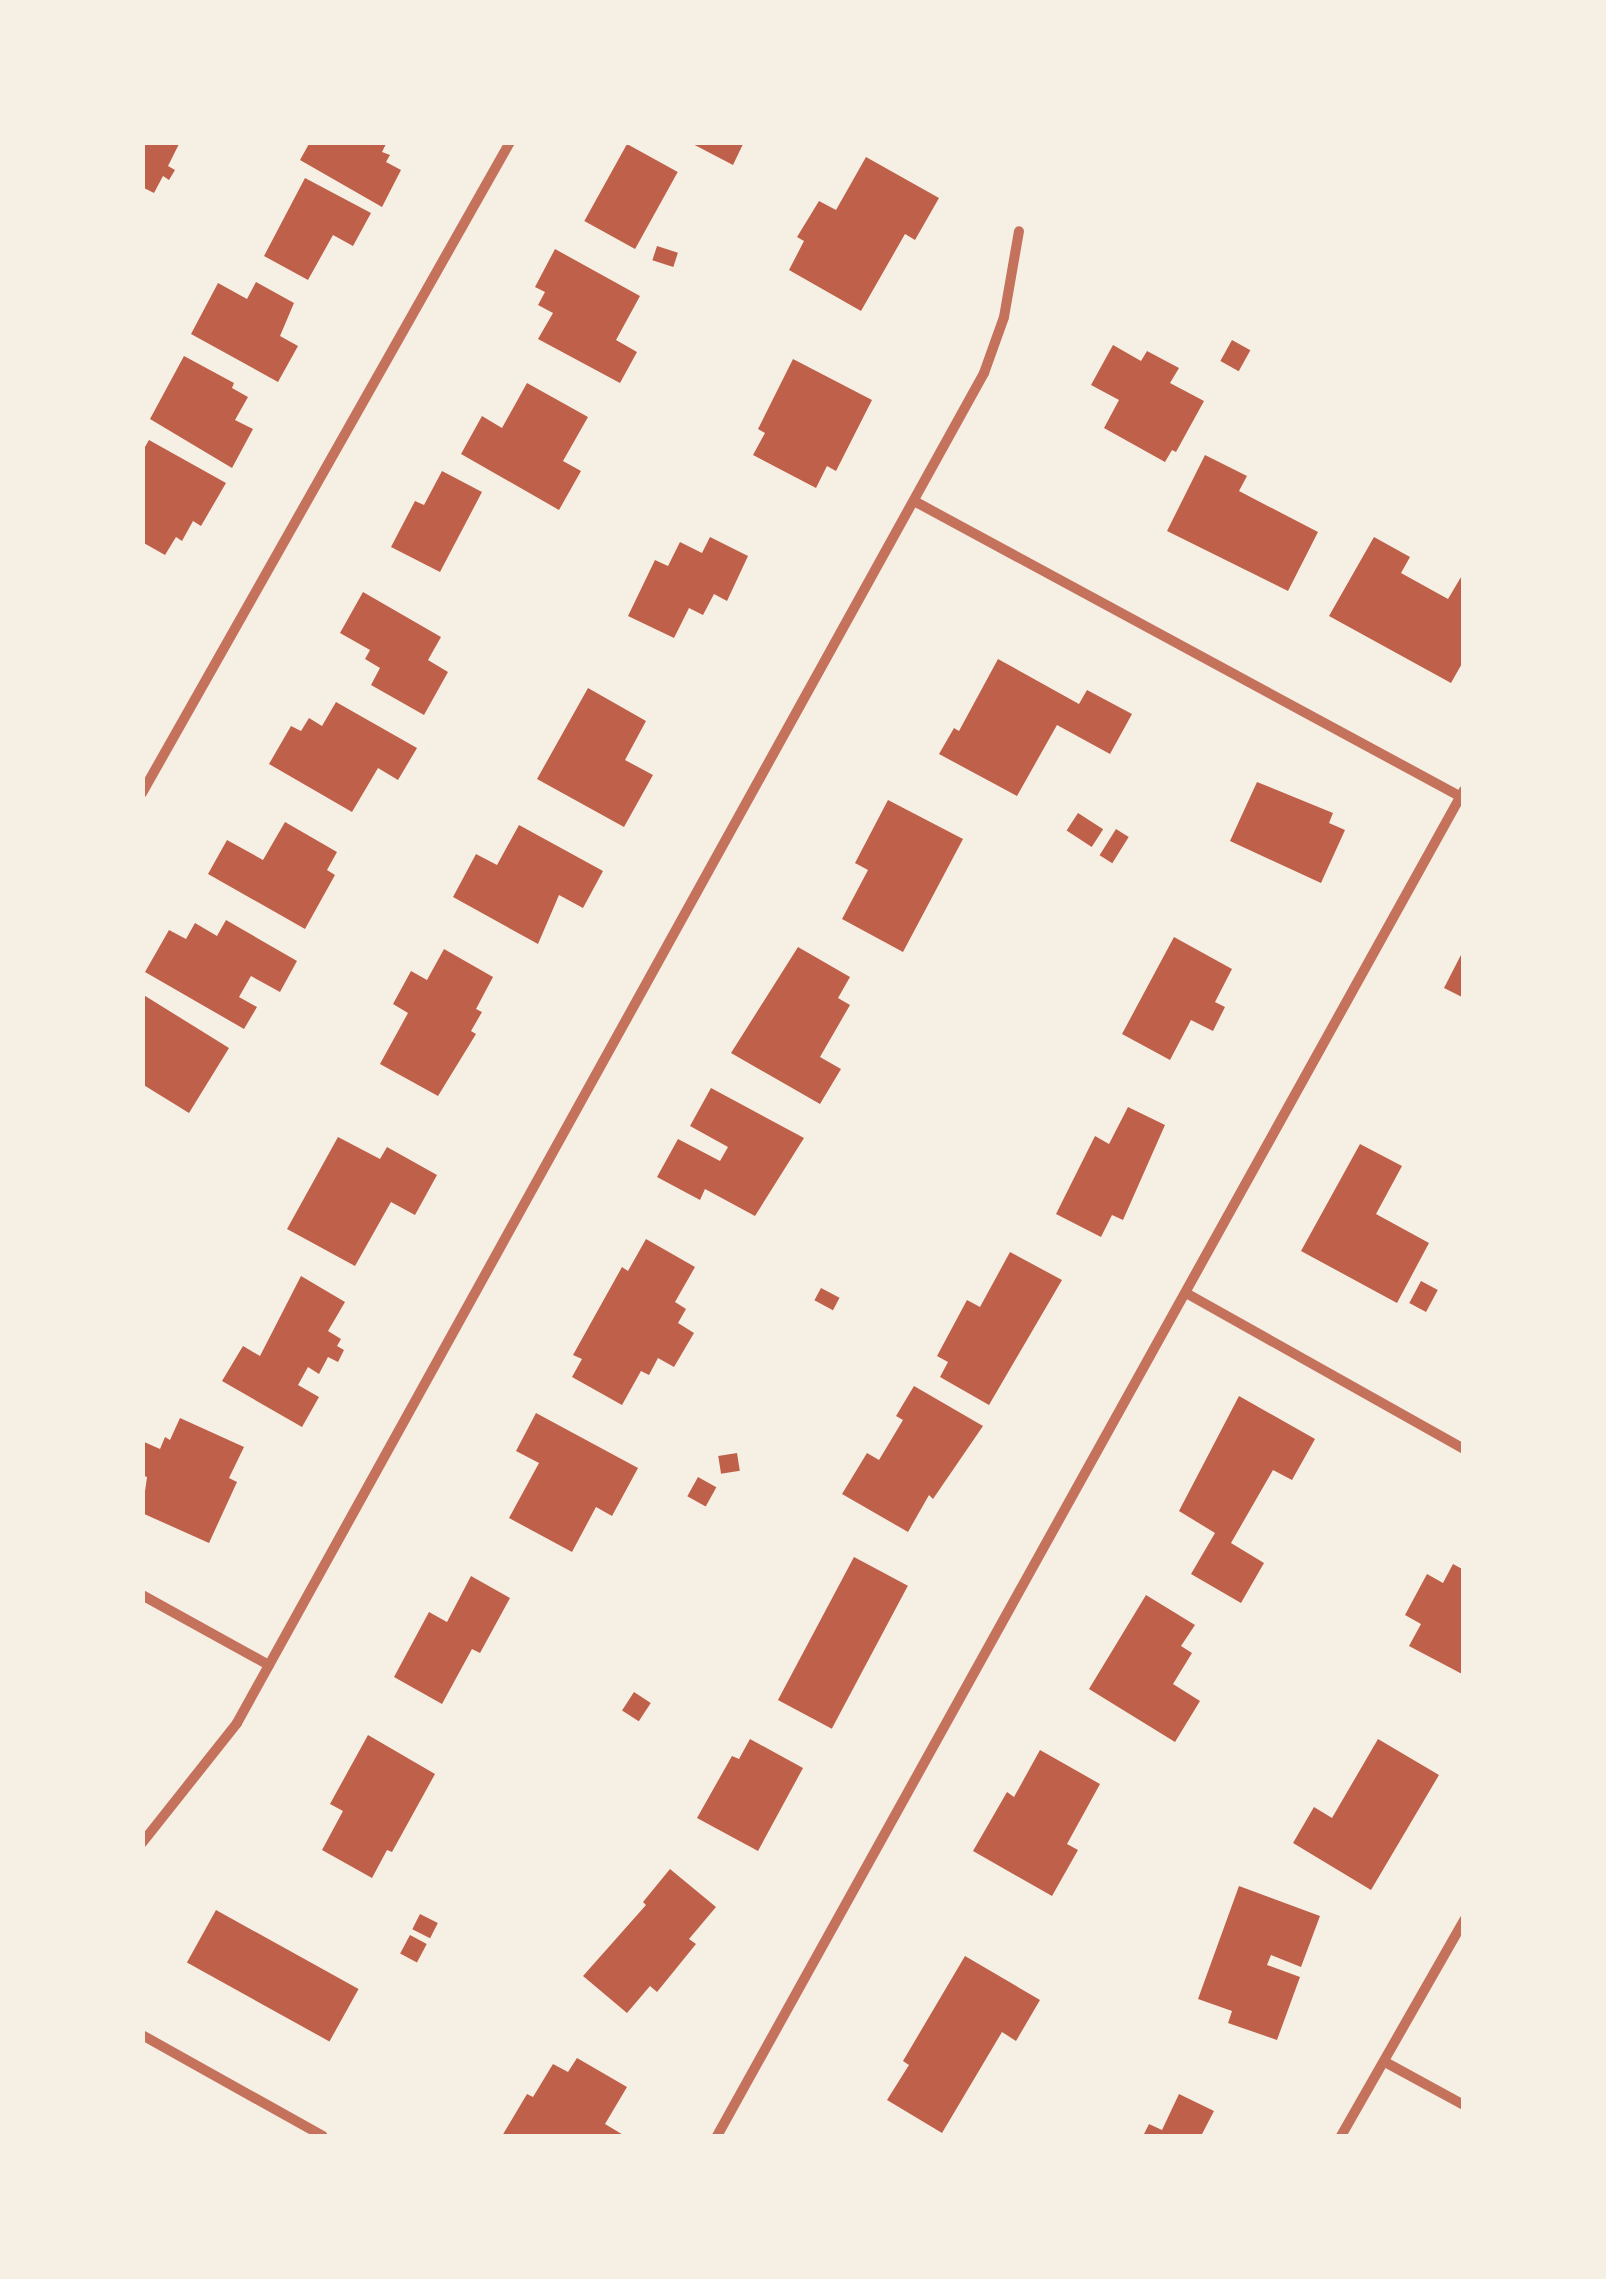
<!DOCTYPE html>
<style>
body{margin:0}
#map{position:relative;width:1606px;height:2279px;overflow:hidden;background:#f6efe4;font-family:"Varela Round",sans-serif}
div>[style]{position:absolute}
.building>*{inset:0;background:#bf614a;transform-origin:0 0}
.minor>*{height:10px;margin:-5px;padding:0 5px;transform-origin:5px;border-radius:5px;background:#c5725c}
span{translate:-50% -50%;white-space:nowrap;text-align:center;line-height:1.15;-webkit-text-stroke:9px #f6efe4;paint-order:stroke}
.frame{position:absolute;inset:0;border:145px solid #f6efe4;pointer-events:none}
</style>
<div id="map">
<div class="building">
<i style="clip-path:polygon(142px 142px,180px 142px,168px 166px,175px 170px,169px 180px,163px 176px,154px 193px,142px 187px)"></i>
<i style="clip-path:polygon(310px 142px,387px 142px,382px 152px,390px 155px,386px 162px,401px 170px,382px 207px,300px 160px)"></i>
<i style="clip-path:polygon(689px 142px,744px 142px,733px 165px)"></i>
<i style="left:627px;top:144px;width:58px;height:88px;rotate:29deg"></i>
<i style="clip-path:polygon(866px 157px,939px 198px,915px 240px,905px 234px,861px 311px,789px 270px,804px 241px,797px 237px,819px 201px,836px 210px)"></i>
<i style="clip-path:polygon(305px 178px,371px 213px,353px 246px,333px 235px,308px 280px,264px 256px)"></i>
<i style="left:657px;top:246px;width:22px;height:15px;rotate:18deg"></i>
<i style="clip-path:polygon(555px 249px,640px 296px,616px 340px,637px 352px,620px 383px,538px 339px,553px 313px,538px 305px,545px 292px,535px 287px)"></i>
<i style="clip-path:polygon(256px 282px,294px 303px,280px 336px,298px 346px,278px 382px,191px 334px,218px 283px,247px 299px)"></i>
<i style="left:1232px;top:340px;width:21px;height:24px;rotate:29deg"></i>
<i style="clip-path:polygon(1113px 345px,1141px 361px,1147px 351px,1179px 368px,1170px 383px,1204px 401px,1176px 452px,1172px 450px,1165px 462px,1104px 428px,1119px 400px,1091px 385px)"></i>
<i style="clip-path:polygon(184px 356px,234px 383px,232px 388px,248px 397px,235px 420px,253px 429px,232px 468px,150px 419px)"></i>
<i style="clip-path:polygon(793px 359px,872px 400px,836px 471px,827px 466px,816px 488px,753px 455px,765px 433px,758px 429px)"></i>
<i style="clip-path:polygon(527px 383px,588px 417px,563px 461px,581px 471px,559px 510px,461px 454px,482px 416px,502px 428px)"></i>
<i style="clip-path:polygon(149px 440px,226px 483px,201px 526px,193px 521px,182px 541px,176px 537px,165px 555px,142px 542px,142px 452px)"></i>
<i style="clip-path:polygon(1205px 455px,1247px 476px,1239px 491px,1318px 532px,1288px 591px,1167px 531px)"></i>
<i style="clip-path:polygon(442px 471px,482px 492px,440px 572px,391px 547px,415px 501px,424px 505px)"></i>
<i style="clip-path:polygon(710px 537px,748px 556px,727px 601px,714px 594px,703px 615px,689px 608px,674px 638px,628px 616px,655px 560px,668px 566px,680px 542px,702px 553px)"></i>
<i style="clip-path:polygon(1374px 537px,1410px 557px,1401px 573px,1448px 599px,1464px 572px,1464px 660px,1451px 683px,1329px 616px)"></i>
<i style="clip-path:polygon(363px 592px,441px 637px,428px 660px,448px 672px,424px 715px,371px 685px,380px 668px,365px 659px,370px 650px,340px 633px)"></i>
<i style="clip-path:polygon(998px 659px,1079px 704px,1087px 690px,1132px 714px,1110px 754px,1057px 725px,1017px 796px,939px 754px,954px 728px,959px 731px)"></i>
<i style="clip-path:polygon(588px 688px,646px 721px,625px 760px,653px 775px,624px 827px,537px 779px)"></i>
<i style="clip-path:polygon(336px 702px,417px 748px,398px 780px,378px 768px,352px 812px,269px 764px,291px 726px,301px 731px,309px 718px,322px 726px)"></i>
<i style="clip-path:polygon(1257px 782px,1333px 813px,1329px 823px,1345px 830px,1321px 883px,1230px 841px)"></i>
<i style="clip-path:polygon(888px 800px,963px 839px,903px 952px,842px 919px,868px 870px,855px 863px)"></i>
<i style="left:1078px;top:813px;width:30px;height:21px;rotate:33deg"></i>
<i style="clip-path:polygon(285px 822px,337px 852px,327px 870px,335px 875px,305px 929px,208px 874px,227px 840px,263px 860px)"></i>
<i style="clip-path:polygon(519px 825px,603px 871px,583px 908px,559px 895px,538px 944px,453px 897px,476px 854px,497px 865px)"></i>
<i style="left:1116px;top:829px;width:15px;height:31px;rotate:32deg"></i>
<i style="clip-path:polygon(226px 920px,297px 961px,280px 992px,251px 976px,239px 997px,257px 1007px,244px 1029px,145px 972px,169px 930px,186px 939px,195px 923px,217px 936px)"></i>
<i style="clip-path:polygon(1174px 937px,1232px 969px,1215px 1002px,1225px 1007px,1213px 1031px,1191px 1020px,1170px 1060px,1122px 1034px)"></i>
<i style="clip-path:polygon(798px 947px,850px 977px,838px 998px,850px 1005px,820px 1057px,841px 1069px,820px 1104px,731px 1053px)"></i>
<i style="clip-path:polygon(444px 949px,493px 977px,476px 1009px,482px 1012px,471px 1031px,476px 1034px,438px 1096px,380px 1064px,408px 1013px,393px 1004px,411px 971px,427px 980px)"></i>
<i style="clip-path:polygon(1464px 949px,1464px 998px,1444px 988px)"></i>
<i style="clip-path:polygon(142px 994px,229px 1048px,189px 1113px,142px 1084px)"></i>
<i style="clip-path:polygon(711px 1088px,804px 1138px,755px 1216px,705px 1189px,700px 1200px,657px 1177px,678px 1139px,720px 1161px,728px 1147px,690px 1126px)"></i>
<i style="clip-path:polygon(1128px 1107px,1165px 1125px,1123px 1220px,1112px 1215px,1101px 1237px,1056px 1214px,1095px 1136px,1109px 1144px)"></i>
<i style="clip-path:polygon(338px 1137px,380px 1159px,387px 1147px,437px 1175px,415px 1215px,391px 1202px,355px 1266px,287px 1229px)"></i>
<i style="clip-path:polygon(1360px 1144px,1402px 1166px,1376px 1214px,1429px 1243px,1397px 1303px,1301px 1251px)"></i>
<i style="clip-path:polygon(646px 1239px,695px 1267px,675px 1302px,686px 1309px,678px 1323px,694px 1333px,674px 1367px,658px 1358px,649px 1375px,641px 1371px,622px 1405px,572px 1377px,582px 1359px,573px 1355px,622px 1267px,628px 1271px)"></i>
<i style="clip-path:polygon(1010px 1252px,1062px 1280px,989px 1405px,940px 1377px,948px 1362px,937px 1356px,967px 1300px,980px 1307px)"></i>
<i style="clip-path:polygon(301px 1276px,345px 1302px,328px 1331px,341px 1339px,337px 1346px,344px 1350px,338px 1362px,328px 1357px,319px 1374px,308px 1367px,298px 1385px,319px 1397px,302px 1427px,222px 1381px,243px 1346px,260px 1356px)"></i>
<i style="left:1421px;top:1281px;width:19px;height:25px;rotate:28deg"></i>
<i style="left:821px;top:1288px;width:21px;height:14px;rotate:28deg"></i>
<i style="clip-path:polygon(914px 1386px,983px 1426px,933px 1499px,929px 1495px,908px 1532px,842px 1494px,867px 1453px,879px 1460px,903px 1420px,896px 1416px)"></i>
<i style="clip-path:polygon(1239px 1396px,1315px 1439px,1292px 1480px,1273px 1470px,1231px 1543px,1264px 1563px,1241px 1603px,1191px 1574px,1215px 1533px,1179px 1511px)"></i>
<i style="clip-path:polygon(536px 1413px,638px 1468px,612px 1516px,596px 1507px,572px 1552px,509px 1518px,539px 1463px,516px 1451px)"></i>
<i style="clip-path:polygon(180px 1418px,244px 1447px,229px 1478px,237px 1482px,209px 1543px,142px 1513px,147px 1477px,142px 1475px,142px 1441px,160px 1449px,165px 1437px,170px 1440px)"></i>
<i style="left:737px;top:1453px;width:18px;height:19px;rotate:81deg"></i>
<i style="left:698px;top:1477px;width:21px;height:22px;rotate:29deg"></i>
<i style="left:854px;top:1557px;width:61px;height:162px;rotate:28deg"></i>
<i style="clip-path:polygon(1453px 1564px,1464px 1570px,1464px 1675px,1409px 1646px,1421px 1624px,1405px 1615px,1427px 1574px,1443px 1583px)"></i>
<i style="clip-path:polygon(471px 1576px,510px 1598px,480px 1653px,472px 1649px,442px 1704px,394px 1677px,429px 1612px,447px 1622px)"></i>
<i style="clip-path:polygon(1146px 1595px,1195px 1625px,1181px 1646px,1192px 1653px,1173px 1684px,1200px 1701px,1175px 1742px,1089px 1689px)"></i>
<i style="left:634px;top:1692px;width:20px;height:22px;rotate:33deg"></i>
<i style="clip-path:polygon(368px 1735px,435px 1774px,392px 1852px,387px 1850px,372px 1878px,322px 1850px,343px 1811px,330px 1804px)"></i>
<i style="clip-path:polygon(750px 1739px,803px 1768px,758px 1851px,697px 1818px,732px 1756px,739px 1759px)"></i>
<i style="clip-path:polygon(1378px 1739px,1439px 1775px,1371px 1890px,1293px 1843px,1314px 1807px,1332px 1818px)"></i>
<i style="clip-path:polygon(1040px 1750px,1100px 1784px,1067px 1844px,1078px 1850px,1052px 1896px,973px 1851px,1007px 1792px,1014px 1797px)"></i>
<i style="clip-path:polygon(670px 1869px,716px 1907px,689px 1939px,696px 1944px,657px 1992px,650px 1986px,627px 2013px,583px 1976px,646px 1905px,643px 1902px)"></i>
<i style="clip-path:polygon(1239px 1886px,1320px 1916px,1301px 1967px,1271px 1955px,1267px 1965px,1300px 1977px,1277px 2040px,1228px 2023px,1232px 2011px,1198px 1999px)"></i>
<i style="left:216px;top:1910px;width:163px;height:60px;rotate:29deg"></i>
<i style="left:420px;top:1914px;width:20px;height:17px;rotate:27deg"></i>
<i style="left:410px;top:1935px;width:19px;height:21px;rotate:28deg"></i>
<i style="clip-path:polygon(965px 1956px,1040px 2000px,1016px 2041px,1002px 2032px,942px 2133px,887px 2100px,909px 2065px,903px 2061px)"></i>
<i style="clip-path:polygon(577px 2058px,627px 2087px,605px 2124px,625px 2136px,502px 2136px,527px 2094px,533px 2097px,553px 2064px,568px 2072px)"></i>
<i style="clip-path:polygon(1179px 2094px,1214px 2111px,1201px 2136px,1143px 2136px,1149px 2124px,1162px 2130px)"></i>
</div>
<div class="minor">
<i style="left:914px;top:501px;width:624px;rotate:28.41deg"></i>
<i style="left:142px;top:793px;width:748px;rotate:-60.52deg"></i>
<i style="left:1186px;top:1293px;width:319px;rotate:29.3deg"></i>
<i style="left:142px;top:1595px;width:145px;rotate:28.9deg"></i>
<i style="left:142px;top:1843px;width:153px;rotate:-51.6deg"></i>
<i style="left:237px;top:1723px;width:1543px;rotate:-61.04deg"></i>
<i style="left:984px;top:373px;width:59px;rotate:-70.3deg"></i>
<i style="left:1004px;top:317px;width:87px;rotate:-80.1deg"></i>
<i style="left:142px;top:2035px;width:207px;rotate:29.2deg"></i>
<i style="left:1385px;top:2062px;width:90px;rotate:28.6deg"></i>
<i style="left:717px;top:2136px;width:1539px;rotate:-60.97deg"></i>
<i style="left:1341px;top:2136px;width:249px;rotate:-60.3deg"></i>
</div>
<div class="frame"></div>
</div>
